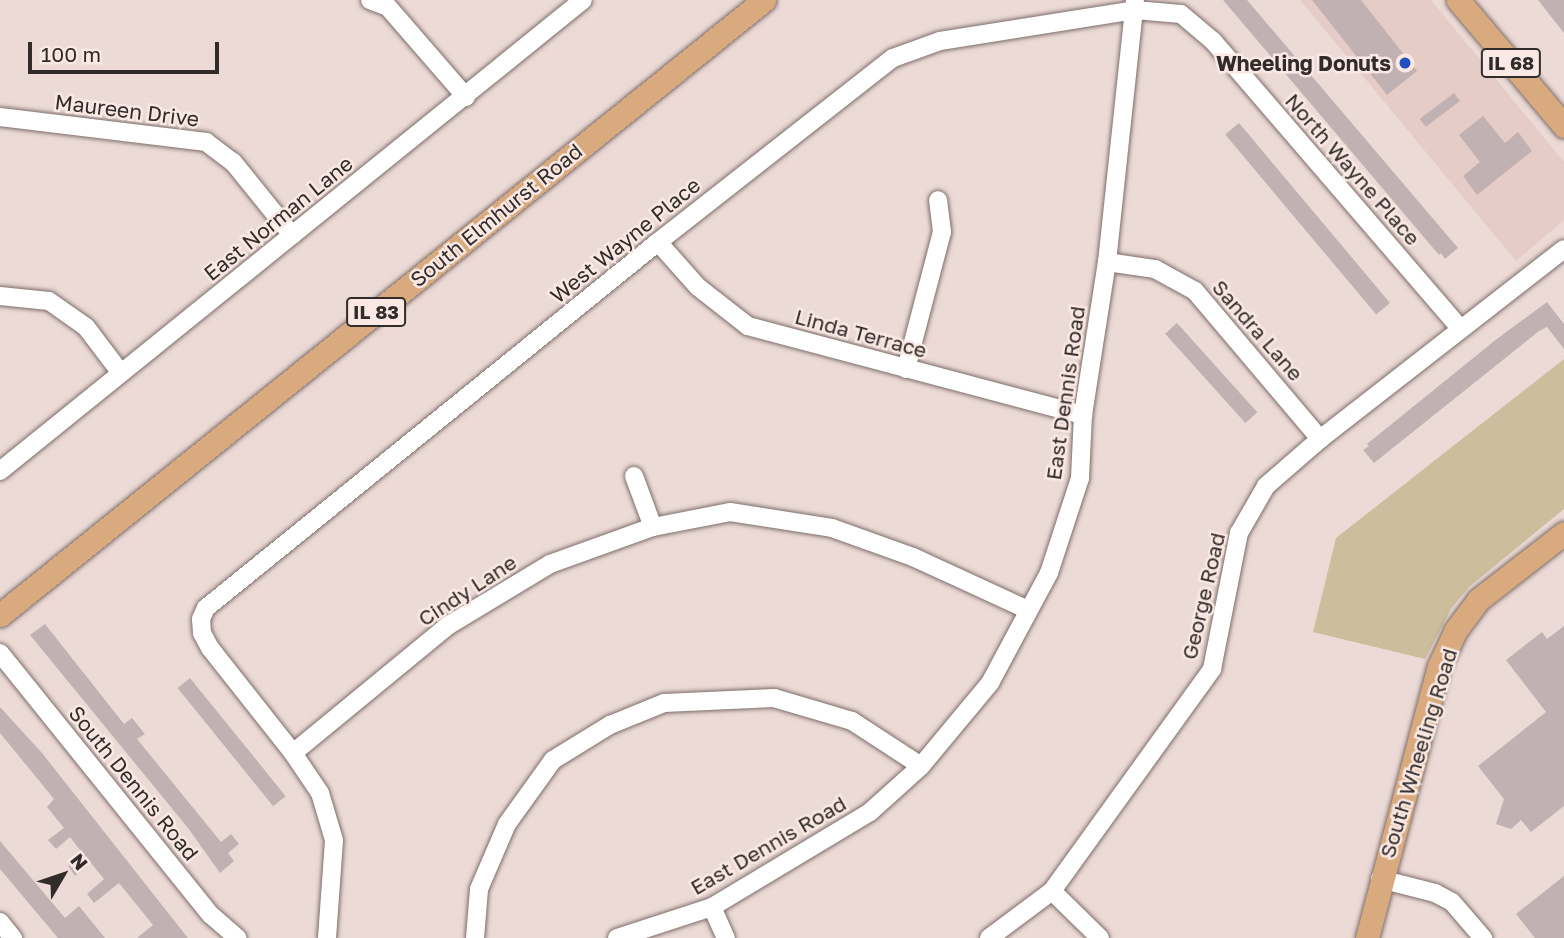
<!DOCTYPE html>
<style>
body{margin:0}
#map{position:relative;width:1564px;height:938px;overflow:hidden;background:#ecdad6;font-family:"Golos Text",sans-serif}
div>[style]{position:absolute}
.built>*{inset:0;background:#e5ccc6}
.green>*{inset:0;background:#ccbd9d}
.building>*{inset:0;background:#c2b1b3;transform-origin:0 0}
.roads{filter:drop-shadow(0 0 2px #7d6e6b) drop-shadow(0 0 2px #7d6e6b)}
.minor>*{height:18px;margin:-9px;padding:0 9px;transform-origin:9px;border-radius:9px;background:#fff}
.major>*{height:23px;margin:-11.5px;padding:0 11.5px;transform-origin:11.5px;border-radius:11.5px;background:#d8aa7d}
.dots>*{width:19px;height:19px;translate:-50% -50%;box-sizing:border-box;border:4px solid #f9e8e3;border-radius:50%}
span{translate:-50% -50%;white-space:nowrap;text-align:center;line-height:1.15;-webkit-text-stroke:5px #f9e8e3;paint-order:stroke}
.shield-label span{padding:2px 5px;background:#f9e8e3;border:2px solid;border-radius:5px;-webkit-text-stroke-width:0}
.shield-label{font-size:19px;color:#312b29;font-weight:700}
.poi-label{font-size:21px;color:#312b29;font-weight:700}
.right{translate:-100% -50%;text-align:right}
.street-label{font-size:21px;color:#312b29}
.north{position:absolute;left:28px;top:840px;width:70px;height:70px;-webkit-text-stroke:5px #f9e8e3;paint-order:stroke;rotate:51deg;font-size:19px;font-weight:700;line-height:28px;text-align:center;color:#312b29}
.north::after{content:'';display:block;margin:auto;width:24px;height:32px;background:#312b29;clip-path:polygon(50% 0,100% 100%,50% 72%,0 100%)}
.scale{position:absolute;left:28px;top:42px;width:191px;height:32px;box-sizing:border-box;border:4px solid #312b29;border-top:0;padding-left:9px;font-size:21px;line-height:24px;white-space:nowrap;color:#312b29;-webkit-text-stroke:5px #f9e8e3;paint-order:stroke}
</style>
<div id="map">
<div class="built">
<i style="clip-path:polygon(1300px 0,1431px 0,1564px 162px,1564px 220px,1516px 261px)"></i>
</div>
<div class="green">
<i style="clip-path:polygon(1564px 359px,1564px 509px,1469px 587px,1451px 609px,1425px 659px,1313px 632px,1336px 538px)"></i>
</div>
<div class="building">
<i style="clip-path:polygon(1223px 0,1247px 0,1458px 248px,1445px 259px,1441px 253px,1439px 255px)"></i>
<i style="clip-path:polygon(1312px 0,1361px 0,1417px 71px,1387px 95px)"></i>
<i style="clip-path:polygon(1538px 0,1564px 0,1564px 33px)"></i>
<i style="left:1454px;top:93px;width:10px;height:43px;rotate:53deg"></i>
<i style="clip-path:polygon(1483px 116px,1505px 143px,1518px 132px,1532px 151px,1477px 195px,1463px 176px,1480px 162px,1459px 135px)"></i>
<i style="left:1239px;top:123px;width:235px;height:18px;rotate:50deg"></i>
<i style="clip-path:polygon(1547px 302px,1564px 324px,1564px 349px,1547px 327px,1539px 331px,1374px 463px,1363px 450px,1369px 446px,1367px 444px,1498px 338px)"></i>
<i style="left:1177px;top:323px;width:120px;height:16px;rotate:48deg"></i>
<i style="clip-path:polygon(45px 624px,124px 724px,132px 718px,145px 734px,137px 739px,221px 842px,231px 834px,239px 844px,228px 853px,234px 861px,220px 873px,188px 828px,30px 635px)"></i>
<i style="clip-path:polygon(1564px 626px,1564px 806px,1531px 832px,1521px 820px,1511px 829px,1496px 824px,1504px 799px,1478px 766px,1546px 712px,1506px 660px,1542px 632px,1547px 639px)"></i>
<i style="left:190px;top:678px;width:152px;height:16px;rotate:51deg"></i>
<i style="clip-path:polygon(0 707px,42px 753px,188px 938px,137px 938px,153px 925px,119px 883px,94px 903px,87px 894px,104px 879px,91px 863px,75px 876px,68px 866px,83px 854px,70px 837px,56px 849px,48px 840px,64px 828px,47px 807px,54px 799px,0 733px)"></i>
<i style="clip-path:polygon(0 841px,65px 918px,79px 906px,105px 938px,58px 938px,0 869px)"></i>
<i style="clip-path:polygon(1564px 876px,1564px 938px,1535px 938px,1516px 914px)"></i>
</div>
<div class="roads">
<div class="minor">
<i style="left:370px;top:0;width:19px;rotate:21deg"></i>
<i style="left:388px;top:7px;width:119px;rotate:49.1deg"></i>
<i style="left:0;top:117px;width:208px;rotate:6.9deg"></i>
<i style="left:206px;top:142px;width:34px;rotate:37deg"></i>
<i style="left:233px;top:162px;width:94px;rotate:51.1deg"></i>
<i style="left:658px;top:242px;width:60px;rotate:48.4deg"></i>
<i style="left:698px;top:287px;width:63px;rotate:38deg"></i>
<i style="left:748px;top:326px;width:347px;rotate:14.9deg"></i>
<i style="left:1107px;top:262px;width:49px;rotate:8.3deg"></i>
<i style="left:1155px;top:269px;width:46px;rotate:28.8deg"></i>
<i style="left:1195px;top:291px;width:194px;rotate:49.8deg"></i>
<i style="left:0;top:296px;width:49px;rotate:5.8deg"></i>
<i style="left:49px;top:301px;width:45px;rotate:35.1deg"></i>
<i style="left:86px;top:327px;width:56px;rotate:52.9deg"></i>
<i style="left:906px;top:369px;width:142px;rotate:-75.3deg"></i>
<i style="left:942px;top:232px;width:32px;rotate:-97deg"></i>
<i style="left:0;top:471px;width:749px;rotate:-38.93deg"></i>
<i style="left:634px;top:476px;width:54px;rotate:69.6deg"></i>
<i style="left:0;top:653px;width:336px;rotate:51.2deg"></i>
<i style="left:211px;top:915px;width:35px;rotate:41deg"></i>
<i style="left:293px;top:753px;width:202px;rotate:-39.4deg"></i>
<i style="left:449px;top:625px;width:118px;rotate:-31.1deg"></i>
<i style="left:550px;top:564px;width:109px;rotate:-19.8deg"></i>
<i style="left:653px;top:527px;width:78px;rotate:-11deg"></i>
<i style="left:730px;top:512px;width:103px;rotate:8.9deg"></i>
<i style="left:832px;top:528px;width:86px;rotate:19.7deg"></i>
<i style="left:913px;top:557px;width:127px;rotate:24.7deg"></i>
<i style="left:1380px;top:879px;width:57px;rotate:14.3deg"></i>
<i style="left:1435px;top:893px;width:19px;rotate:28deg"></i>
<i style="left:1452px;top:902px;width:48px;rotate:49.3deg"></i>
<i style="left:1052px;top:891px;width:67px;rotate:44.4deg"></i>
<i style="left:712px;top:907px;width:34px;rotate:66deg"></i>
<i style="left:0;top:922px;width:21px;rotate:51deg"></i>
<i style="left:327px;top:938px;width:98px;rotate:-85.9deg"></i>
<i style="left:334px;top:840px;width:49px;rotate:-106.6deg"></i>
<i style="left:320px;top:793px;width:48px;rotate:-124deg"></i>
<i style="left:293px;top:753px;width:134px;rotate:-128.3deg"></i>
<i style="left:210px;top:648px;width:17px;rotate:-118deg"></i>
<i style="left:202px;top:633px;width:14px;rotate:-94deg"></i>
<i style="left:201px;top:619px;width:12px;rotate:-66deg"></i>
<i style="left:206px;top:608px;width:582px;rotate:-39deg"></i>
<i style="left:658px;top:242px;width:298px;rotate:-38.1deg"></i>
<i style="left:893px;top:58px;width:50px;rotate:-19.9deg"></i>
<i style="left:940px;top:41px;width:197px;rotate:-9deg"></i>
<i style="left:1135px;top:10px;width:46px;rotate:5deg"></i>
<i style="left:1181px;top:14px;width:42px;rotate:40.2deg"></i>
<i style="left:1213px;top:41px;width:380px;rotate:49.3deg"></i>
<i style="left:475px;top:938px;width:49px;rotate:-85.3deg"></i>
<i style="left:479px;top:889px;width:71px;rotate:-66.7deg"></i>
<i style="left:507px;top:824px;width:79px;rotate:-54.3deg"></i>
<i style="left:553px;top:760px;width:67px;rotate:-31.6deg"></i>
<i style="left:610px;top:725px;width:58px;rotate:-22.2deg"></i>
<i style="left:664px;top:703px;width:110px;rotate:-2.6deg"></i>
<i style="left:774px;top:698px;width:81px;rotate:16.4deg"></i>
<i style="left:852px;top:721px;width:82px;rotate:33.1deg"></i>
<i style="left:617px;top:938px;width:100px;rotate:-18.1deg"></i>
<i style="left:712px;top:907px;width:184px;rotate:-31deg"></i>
<i style="left:870px;top:812px;width:69px;rotate:-42deg"></i>
<i style="left:921px;top:766px;width:108px;rotate:-50.3deg"></i>
<i style="left:990px;top:683px;width:125px;rotate:-61.8deg"></i>
<i style="left:1049px;top:573px;width:100px;rotate:-71.9deg"></i>
<i style="left:1080px;top:478px;width:63px;rotate:-87.3deg"></i>
<i style="left:1083px;top:415px;width:155px;rotate:-81.1deg"></i>
<i style="left:1107px;top:262px;width:263px;rotate:-83.9deg"></i>
<i style="left:989px;top:938px;width:79px;rotate:-36.7deg"></i>
<i style="left:1052px;top:891px;width:274px;rotate:-54.2deg"></i>
<i style="left:1212px;top:669px;width:139px;rotate:-78.8deg"></i>
<i style="left:1239px;top:533px;width:54px;rotate:-60.1deg"></i>
<i style="left:1266px;top:486px;width:72px;rotate:-41deg"></i>
<i style="left:1320px;top:439px;width:309px;rotate:-37.9deg"></i>
</div>
<div class="major">
<i style="left:1458px;top:0;width:165px;rotate:49.9deg"></i>
<i style="left:0;top:615px;width:981px;rotate:-38.83deg"></i>
<i style="left:1367px;top:938px;width:281px;rotate:-75.2deg"></i>
<i style="left:1439px;top:666px;width:38px;rotate:-65deg"></i>
<i style="left:1455px;top:631px;width:39px;rotate:-53deg"></i>
<i style="left:1478px;top:600px;width:109px;rotate:-37.9deg"></i>
</div>
</div>
<div class="dots">
<i style="left:1405px;top:63px;background:#2250be"></i>
</div>
<div class="shield-label">
<span style="left:1511px;top:63px">IL 68</span>
<span style="left:376px;top:312px">IL 83</span>
</div>
<div class="poi-label">
<span class="right" style="left:1391px;top:63px">Wheeling Donuts</span>
</div>
<div class="street-label">
<span style="left:127px;top:110px;rotate:7deg">Maureen Drive</span>
<span style="left:1353px;top:169px;rotate:49deg">North Wayne Place</span>
<span style="left:496px;top:215px;rotate:-39deg">South Elmhurst Road</span>
<span style="left:278px;top:218px;rotate:-39deg">East Norman Lane</span>
<span style="left:625px;top:240px;rotate:-39deg">West Wayne Place</span>
<span style="left:1258px;top:330px;rotate:49deg">Sandra Lane</span>
<span style="left:861px;top:333px;rotate:15deg">Linda Terrace</span>
<span style="left:1065px;top:393px;rotate:-82deg">East Dennis Road</span>
<span style="left:467px;top:590px;rotate:-33deg">Cindy Lane</span>
<span style="left:1203px;top:596px;rotate:-77deg">George Road</span>
<span style="left:1418px;top:753px;rotate:-73deg">South Wheeling Road</span>
<span style="left:134px;top:783px;rotate:51deg">South Dennis Road</span>
<span style="left:768px;top:845px;rotate:-30deg">East Dennis Road</span>
</div>
<div class="north">N</div>
<div class="scale">100 m</div>
</div>
